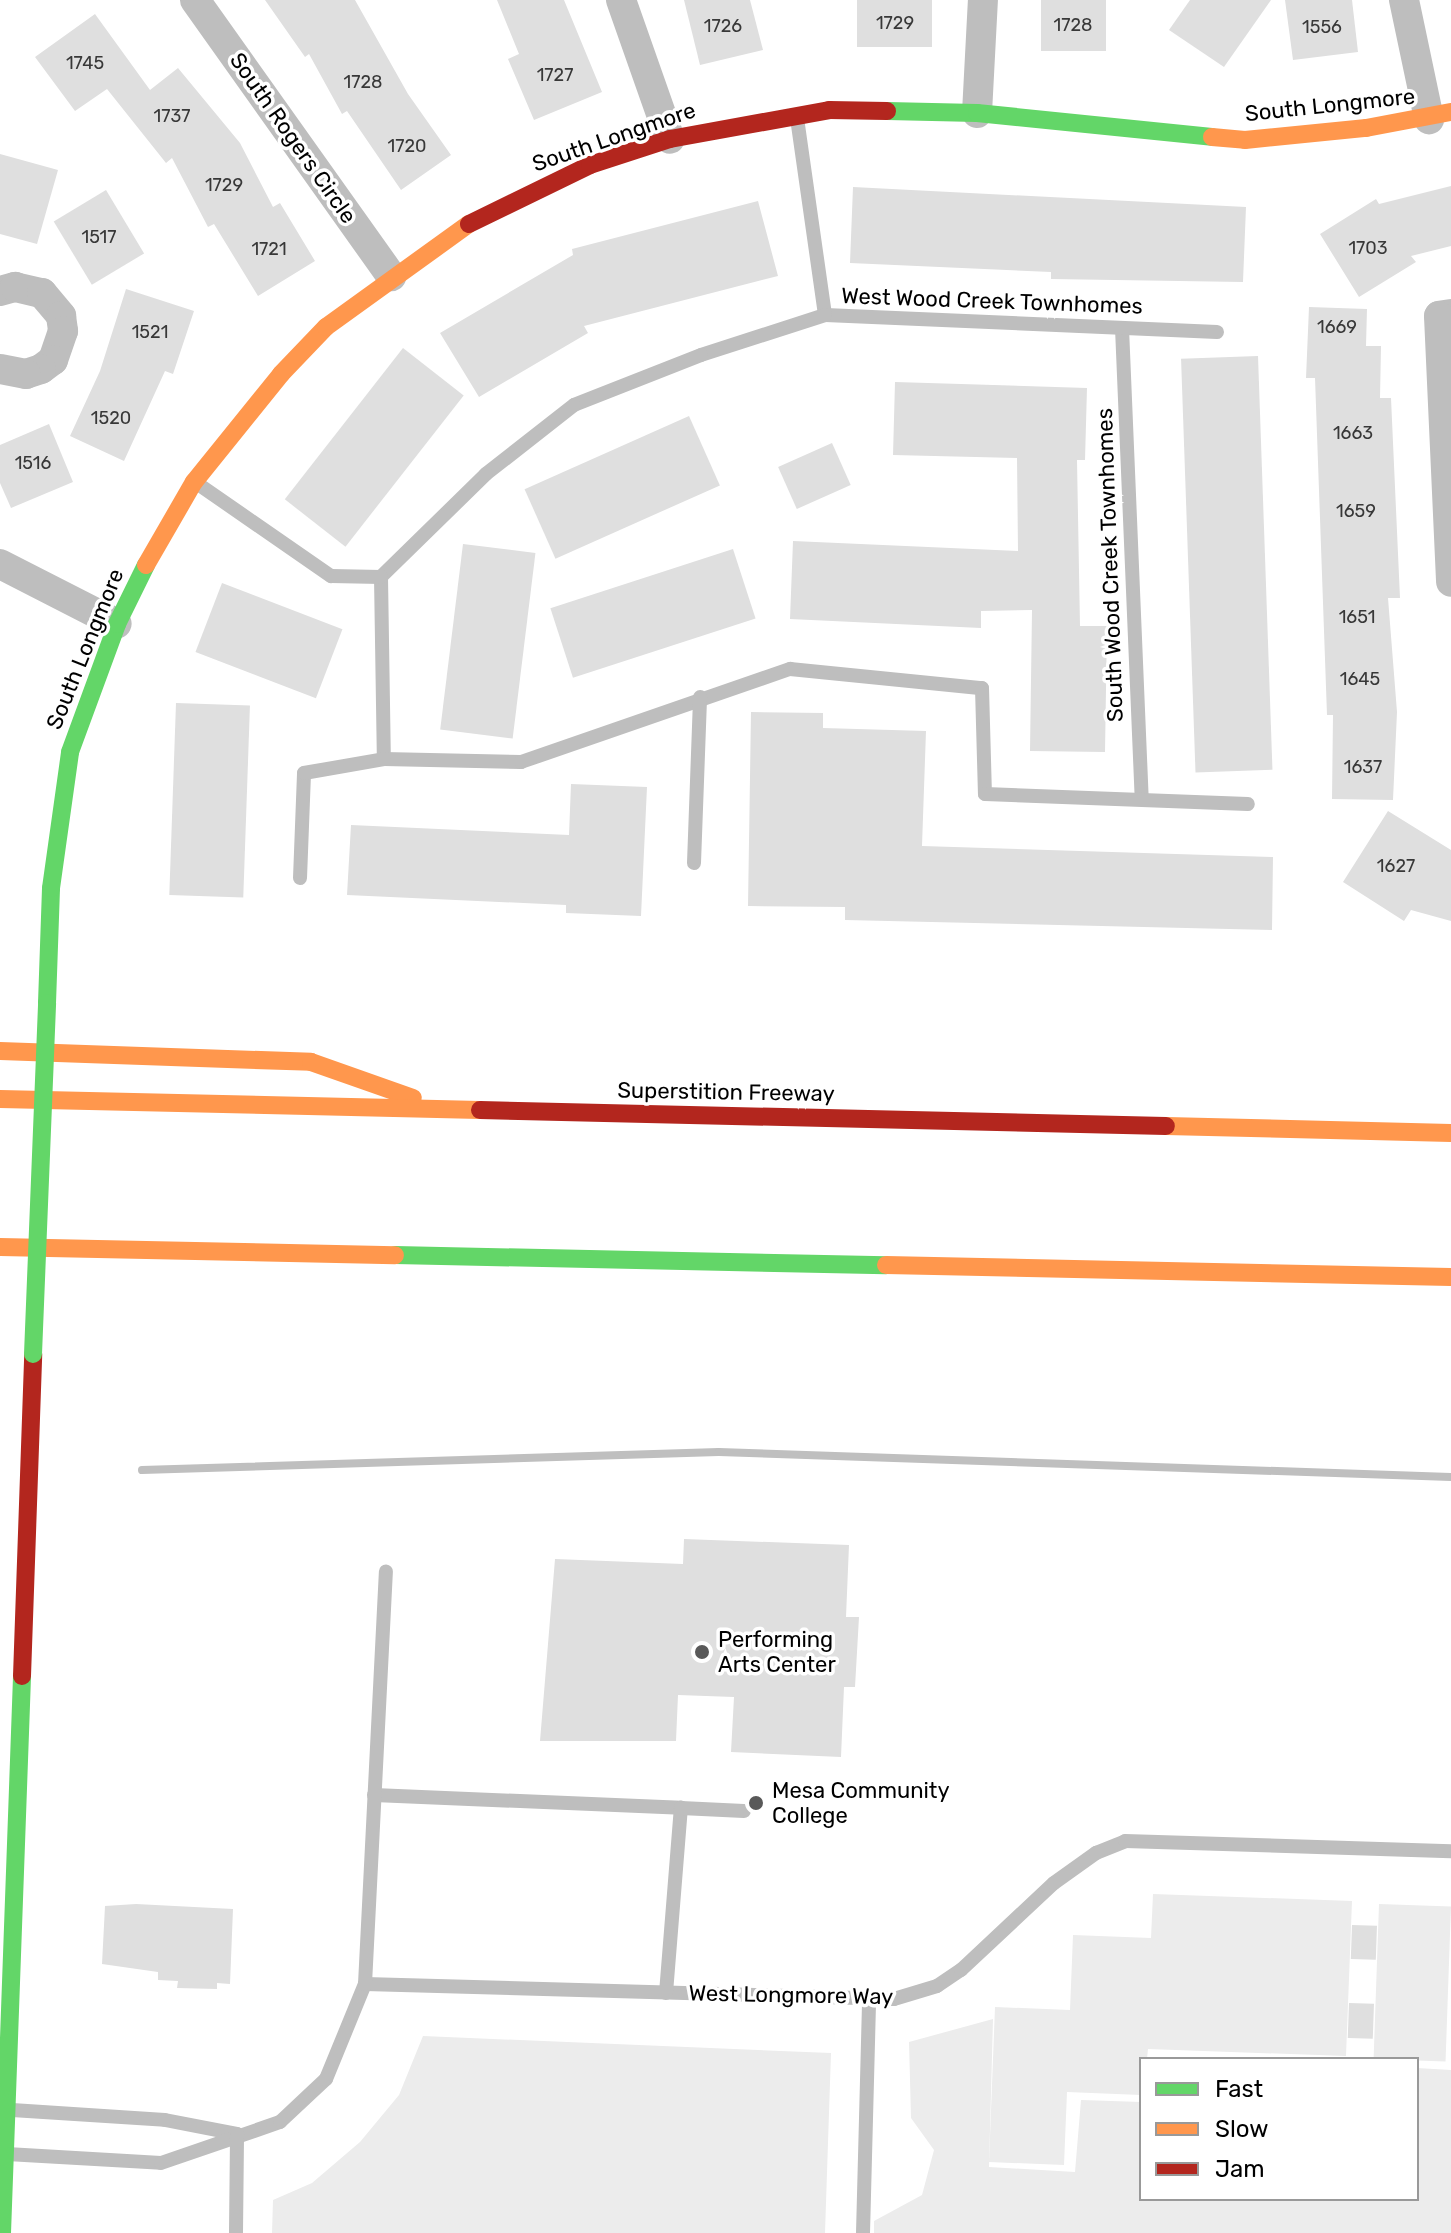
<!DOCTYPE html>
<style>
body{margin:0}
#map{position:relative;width:1451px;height:2233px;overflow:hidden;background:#fff;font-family:Rubik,sans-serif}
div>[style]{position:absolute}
.green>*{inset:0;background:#ececec;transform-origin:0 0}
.stream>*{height:8px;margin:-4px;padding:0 4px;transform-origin:4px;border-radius:4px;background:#bfbfbf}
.building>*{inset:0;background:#dfdfdf;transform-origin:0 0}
.lane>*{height:14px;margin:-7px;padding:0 7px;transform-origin:7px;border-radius:7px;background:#bebebe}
.street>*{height:30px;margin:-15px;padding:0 15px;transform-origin:15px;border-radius:15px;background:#bebebe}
.fast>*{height:18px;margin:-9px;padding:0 9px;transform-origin:9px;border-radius:9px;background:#63d668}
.slow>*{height:18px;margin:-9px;padding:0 9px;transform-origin:9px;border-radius:9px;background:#ff974d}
.jam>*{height:18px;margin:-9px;padding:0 9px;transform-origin:9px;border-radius:9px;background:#b3261e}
.fast-bridge>*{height:18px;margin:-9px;padding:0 9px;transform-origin:9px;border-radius:9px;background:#63d668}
.dots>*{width:22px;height:22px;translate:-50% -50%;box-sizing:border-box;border:4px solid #fff;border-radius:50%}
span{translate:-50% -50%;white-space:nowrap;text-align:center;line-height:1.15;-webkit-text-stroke:7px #fff;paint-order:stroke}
.number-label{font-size:18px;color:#383838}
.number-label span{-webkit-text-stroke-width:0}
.street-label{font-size:22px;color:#000}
.poi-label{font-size:22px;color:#000}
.left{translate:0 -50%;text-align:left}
.legend{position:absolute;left:1139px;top:2057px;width:280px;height:144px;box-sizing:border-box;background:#fff;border:2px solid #999;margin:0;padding:10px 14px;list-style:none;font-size:24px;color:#000}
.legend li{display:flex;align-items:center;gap:16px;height:40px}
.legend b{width:40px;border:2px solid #999}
</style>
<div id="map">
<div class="green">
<i style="clip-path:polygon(1153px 1894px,1352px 1901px,1346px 2056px,1148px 2049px,1147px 2059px,1141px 2059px,1141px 2095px,1067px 2092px,1064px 2165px,989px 2162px,995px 2007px,1070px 2010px,1073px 1935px,1151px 1938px)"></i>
<i style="left:1379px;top:1904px;width:72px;height:155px;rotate:2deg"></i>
<i style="clip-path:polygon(993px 2019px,989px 2167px,1075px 2172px,1081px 2100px,1141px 2102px,1141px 2199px,1417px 2199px,1417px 2068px,1451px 2070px,1451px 2233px,874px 2233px,874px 2221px,922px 2195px,934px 2150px,911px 2118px,909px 2042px)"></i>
<i style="clip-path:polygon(423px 2036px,831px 2053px,825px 2233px,272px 2233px,273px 2200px,312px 2183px,360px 2142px,399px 2095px)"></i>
</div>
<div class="stream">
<i style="left:142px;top:1470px;width:577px;rotate:-1.79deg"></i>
<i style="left:719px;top:1452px;width:732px;rotate:1.96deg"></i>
</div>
<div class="building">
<i style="clip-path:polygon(265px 0,355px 0,408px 94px,451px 155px,401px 190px,347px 111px,342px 114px,309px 54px,305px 57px)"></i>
<i style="clip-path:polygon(497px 0,564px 0,602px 92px,534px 120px,508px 59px,519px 54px)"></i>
<i style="clip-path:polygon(684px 0,750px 0,763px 50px,700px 65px)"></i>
<i style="left:857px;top:0;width:75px;height:47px"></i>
<i style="left:1041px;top:0;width:65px;height:51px"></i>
<i style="clip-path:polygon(1190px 0,1271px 0,1224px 67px,1169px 30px)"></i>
<i style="clip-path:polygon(1285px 0,1352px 0,1358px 52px,1293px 60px)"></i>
<i style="clip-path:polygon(95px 14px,150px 90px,178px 68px,240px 143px,273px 207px,280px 203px,315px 261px,258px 296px,214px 224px,208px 227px,172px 158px,166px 163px,107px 89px,75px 111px,35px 57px)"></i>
<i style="clip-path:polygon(0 154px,58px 170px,37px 244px,0 234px)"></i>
<i style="clip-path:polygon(1451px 186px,1451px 246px,1411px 256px,1416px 262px,1359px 297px,1320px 234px,1376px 199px,1379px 204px)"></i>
<i style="clip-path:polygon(853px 187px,1246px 207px,1243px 282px,1051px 279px,1051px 272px,850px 263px)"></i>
<i style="left:106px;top:190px;width:74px;height:61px;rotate:59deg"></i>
<i style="clip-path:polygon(758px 201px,778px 276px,584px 326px,588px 333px,479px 397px,440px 333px,573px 255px,572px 249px)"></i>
<i style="clip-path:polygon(126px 289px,194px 311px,173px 374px,165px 371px,124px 461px,70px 436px,100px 371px)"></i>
<i style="clip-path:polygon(1309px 307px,1367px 309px,1366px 346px,1381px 346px,1380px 398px,1391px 398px,1400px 598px,1388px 598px,1397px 712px,1393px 800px,1332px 799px,1333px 715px,1327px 715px,1315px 378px,1306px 378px)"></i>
<i style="left:403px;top:348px;width:77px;height:192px;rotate:38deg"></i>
<i style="left:1258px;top:356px;width:414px;height:77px;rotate:88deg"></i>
<i style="clip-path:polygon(895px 382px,1087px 388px,1085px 460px,1077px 460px,1080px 626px,1107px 626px,1105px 752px,1030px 751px,1032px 610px,981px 611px,981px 628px,790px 619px,793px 541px,1018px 551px,1017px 458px,893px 455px)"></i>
<i style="left:689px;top:416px;width:76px;height:180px;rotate:66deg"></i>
<i style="clip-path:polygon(49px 424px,73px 482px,11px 508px,0 483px,0 445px)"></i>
<i style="left:832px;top:443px;width:46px;height:59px;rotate:66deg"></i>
<i style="left:463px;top:544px;width:73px;height:187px;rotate:7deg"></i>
<i style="left:733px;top:549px;width:73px;height:192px;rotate:72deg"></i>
<i style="left:222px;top:583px;width:129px;height:74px;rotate:21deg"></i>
<i style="left:176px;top:703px;width:74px;height:192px;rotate:2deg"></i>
<i style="clip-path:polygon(751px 712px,823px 713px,823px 728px,926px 731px,922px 846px,1273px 857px,1272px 930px,845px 920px,845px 907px,748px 906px)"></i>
<i style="clip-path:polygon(571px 784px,647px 787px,641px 916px,566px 913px,566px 905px,347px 895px,351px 825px,569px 835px)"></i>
<i style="clip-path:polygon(1388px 811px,1451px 850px,1451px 921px,1411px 910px,1404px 921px,1343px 882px)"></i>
<i style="clip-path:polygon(684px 1539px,849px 1545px,846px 1617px,859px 1617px,855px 1687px,844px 1687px,841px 1757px,731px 1752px,734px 1697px,678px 1695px,676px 1741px,540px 1741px,555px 1559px,683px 1564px)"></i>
<i style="clip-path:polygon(136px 1904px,233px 1909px,230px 1984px,217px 1983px,217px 1989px,177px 1988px,178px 1981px,158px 1980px,158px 1972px,102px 1964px,105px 1906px)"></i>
<i style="left:1352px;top:1925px;width:25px;height:34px;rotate:2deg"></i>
<i style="left:1349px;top:2003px;width:25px;height:35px;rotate:2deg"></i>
</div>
<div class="lane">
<i style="left:797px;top:118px;width:199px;rotate:81.9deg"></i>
<i style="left:1122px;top:328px;width:471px;rotate:87.6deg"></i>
<i style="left:1217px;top:332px;width:392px;rotate:-177.5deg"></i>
<i style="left:825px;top:315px;width:130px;rotate:162.1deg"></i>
<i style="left:701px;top:355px;width:136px;rotate:158.5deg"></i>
<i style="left:574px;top:405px;width:112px;rotate:141.9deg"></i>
<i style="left:486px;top:474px;width:147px;rotate:135.6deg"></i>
<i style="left:381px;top:577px;width:182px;rotate:89.1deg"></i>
<i style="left:384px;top:759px;width:137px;rotate:1.3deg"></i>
<i style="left:521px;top:762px;width:285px;rotate:-19.1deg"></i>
<i style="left:790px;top:669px;width:193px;rotate:5.7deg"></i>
<i style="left:982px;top:688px;width:106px;rotate:88.4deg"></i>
<i style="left:985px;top:794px;width:263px;rotate:2.2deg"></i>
<i style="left:198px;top:484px;width:162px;rotate:34.7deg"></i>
<i style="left:331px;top:576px;width:50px;rotate:1.1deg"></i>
<i style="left:694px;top:863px;width:166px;rotate:-87.9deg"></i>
<i style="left:300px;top:878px;width:105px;rotate:-87.8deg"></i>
<i style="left:304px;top:773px;width:81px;rotate:-9.9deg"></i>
<i style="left:374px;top:1795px;width:307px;rotate:2.4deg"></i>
<i style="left:365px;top:1984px;width:529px;rotate:1.62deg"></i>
<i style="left:894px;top:1999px;width:45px;rotate:-16.8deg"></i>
<i style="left:937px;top:1986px;width:29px;rotate:-34deg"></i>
<i style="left:961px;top:1970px;width:127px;rotate:-43.1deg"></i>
<i style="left:1054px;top:1883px;width:52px;rotate:-35.5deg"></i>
<i style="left:1096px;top:1853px;width:31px;rotate:-22deg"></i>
<i style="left:1125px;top:1841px;width:326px;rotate:1.8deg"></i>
<i style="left:666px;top:1993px;width:186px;rotate:-85.4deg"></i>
<i style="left:681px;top:1808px;width:63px;rotate:2.7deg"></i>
<i style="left:12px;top:2110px;width:153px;rotate:3.7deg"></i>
<i style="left:165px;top:2120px;width:73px;rotate:11deg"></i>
<i style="left:7px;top:2154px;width:154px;rotate:3.3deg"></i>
<i style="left:161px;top:2163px;width:126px;rotate:-19deg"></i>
<i style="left:280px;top:2122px;width:63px;rotate:-43.1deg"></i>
<i style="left:326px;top:2079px;width:103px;rotate:-67.7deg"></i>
<i style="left:365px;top:1984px;width:413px;rotate:-87.1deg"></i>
<i style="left:236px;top:2233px;width:99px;rotate:-89.4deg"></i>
<i style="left:863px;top:2233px;width:233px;rotate:-88.5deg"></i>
</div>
<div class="street">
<i style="left:195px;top:0;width:339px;rotate:54.6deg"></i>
<i style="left:621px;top:0;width:147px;rotate:70.6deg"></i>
<i style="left:1404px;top:0;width:122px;rotate:78.1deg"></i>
<i style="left:977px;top:113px;width:113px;rotate:-87deg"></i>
<i style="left:0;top:291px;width:16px;rotate:-15deg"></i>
<i style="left:15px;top:287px;width:28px;rotate:13deg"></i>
<i style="left:42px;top:293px;width:30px;rotate:50deg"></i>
<i style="left:61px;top:316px;width:15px;rotate:82deg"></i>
<i style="left:63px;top:331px;width:31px;rotate:109deg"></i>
<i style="left:53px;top:360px;width:15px;rotate:143deg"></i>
<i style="left:41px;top:369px;width:16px;rotate:162deg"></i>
<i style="left:26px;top:374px;width:26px;rotate:-169deg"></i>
<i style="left:1451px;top:314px;width:12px;rotate:171deg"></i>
<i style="left:1439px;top:316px;width:266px;rotate:87.4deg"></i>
<i style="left:0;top:564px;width:131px;rotate:27.1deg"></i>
</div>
<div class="fast">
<i style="left:887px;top:111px;width:90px;rotate:1.3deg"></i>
<i style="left:977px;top:113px;width:236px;rotate:5.8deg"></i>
<i style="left:47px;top:1003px;width:115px;rotate:-88deg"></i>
<i style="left:51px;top:888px;width:137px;rotate:-82deg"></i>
<i style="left:70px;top:752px;width:136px;rotate:-69.8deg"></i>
<i style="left:117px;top:624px;width:66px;rotate:-63.8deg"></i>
<i style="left:395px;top:1255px;width:491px;rotate:1.2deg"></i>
<i style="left:2px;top:2233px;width:557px;rotate:-87.94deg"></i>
</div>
<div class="slow">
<i style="left:1212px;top:137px;width:33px;rotate:5deg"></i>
<i style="left:1245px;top:140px;width:122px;rotate:-5.7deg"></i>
<i style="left:1366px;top:128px;width:86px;rotate:-10.7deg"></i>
<i style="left:146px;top:565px;width:96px;rotate:-60deg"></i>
<i style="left:194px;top:482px;width:139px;rotate:-51.1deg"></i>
<i style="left:281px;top:374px;width:65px;rotate:-46.2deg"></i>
<i style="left:326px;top:327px;width:176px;rotate:-35.8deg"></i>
<i style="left:0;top:1051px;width:311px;rotate:2deg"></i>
<i style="left:311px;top:1062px;width:108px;rotate:19.4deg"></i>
<i style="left:0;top:1099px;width:480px;rotate:1.3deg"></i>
<i style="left:1166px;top:1126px;width:285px;rotate:1.4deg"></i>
<i style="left:0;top:1247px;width:395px;rotate:1.2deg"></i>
<i style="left:886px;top:1265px;width:565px;rotate:1.22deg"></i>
</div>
<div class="jam">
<i style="left:469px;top:224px;width:135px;rotate:-26deg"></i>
<i style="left:590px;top:165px;width:84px;rotate:-18deg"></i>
<i style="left:670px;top:139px;width:162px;rotate:-10.3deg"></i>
<i style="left:829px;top:110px;width:58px;rotate:1deg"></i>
<i style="left:480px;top:1110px;width:686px;rotate:1.34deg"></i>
<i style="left:22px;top:1676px;width:322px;rotate:-88deg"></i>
</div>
<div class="fast-bridge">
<i style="left:33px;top:1354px;width:351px;rotate:-87.7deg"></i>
</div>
<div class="dots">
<i style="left:702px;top:1652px;background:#595959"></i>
<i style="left:756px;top:1803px;background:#595959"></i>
</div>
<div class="number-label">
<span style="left:895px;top:23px">1729</span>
<span style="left:1073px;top:25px">1728</span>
<span style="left:723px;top:26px">1726</span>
<span style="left:1322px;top:27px">1556</span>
<span style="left:85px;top:63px">1745</span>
<span style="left:555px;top:75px">1727</span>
<span style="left:363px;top:82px">1728</span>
<span style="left:172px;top:116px">1737</span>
<span style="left:407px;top:146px">1720</span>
<span style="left:224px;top:185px">1729</span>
<span style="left:99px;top:237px">1517</span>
<span style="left:1368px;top:248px">1703</span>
<span style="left:269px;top:249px">1721</span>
<span style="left:1337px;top:327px">1669</span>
<span style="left:150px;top:332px">1521</span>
<span style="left:111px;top:418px">1520</span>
<span style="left:1353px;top:433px">1663</span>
<span style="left:33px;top:463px">1516</span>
<span style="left:1356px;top:511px">1659</span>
<span style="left:1357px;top:617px">1651</span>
<span style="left:1360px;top:679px">1645</span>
<span style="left:1363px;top:767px">1637</span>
<span style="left:1396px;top:866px">1627</span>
</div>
<div class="street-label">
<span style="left:1330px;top:105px;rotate:-6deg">South Longmore</span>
<span style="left:614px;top:137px;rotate:-19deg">South Longmore</span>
<span style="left:293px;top:138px;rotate:55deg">South Rogers Circle</span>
<span style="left:992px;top:301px;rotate:2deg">West Wood Creek Townhomes</span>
<span style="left:1110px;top:565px;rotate:-92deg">South Wood Creek Townhomes</span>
<span style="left:85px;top:649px;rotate:-68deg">South Longmore</span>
<span style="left:726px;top:1092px;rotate:1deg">Superstition Freeway</span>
<span style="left:791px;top:1995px;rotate:1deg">West Longmore Way</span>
</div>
<div class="poi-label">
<span class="left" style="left:718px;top:1652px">Performing<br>Arts Center</span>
<span class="left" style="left:772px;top:1803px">Mesa Community<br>College</span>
</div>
<ul class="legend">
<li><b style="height:10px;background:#63d668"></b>Fast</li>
<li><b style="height:10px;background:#ff974d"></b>Slow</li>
<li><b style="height:10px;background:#b3261e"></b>Jam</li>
</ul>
</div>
